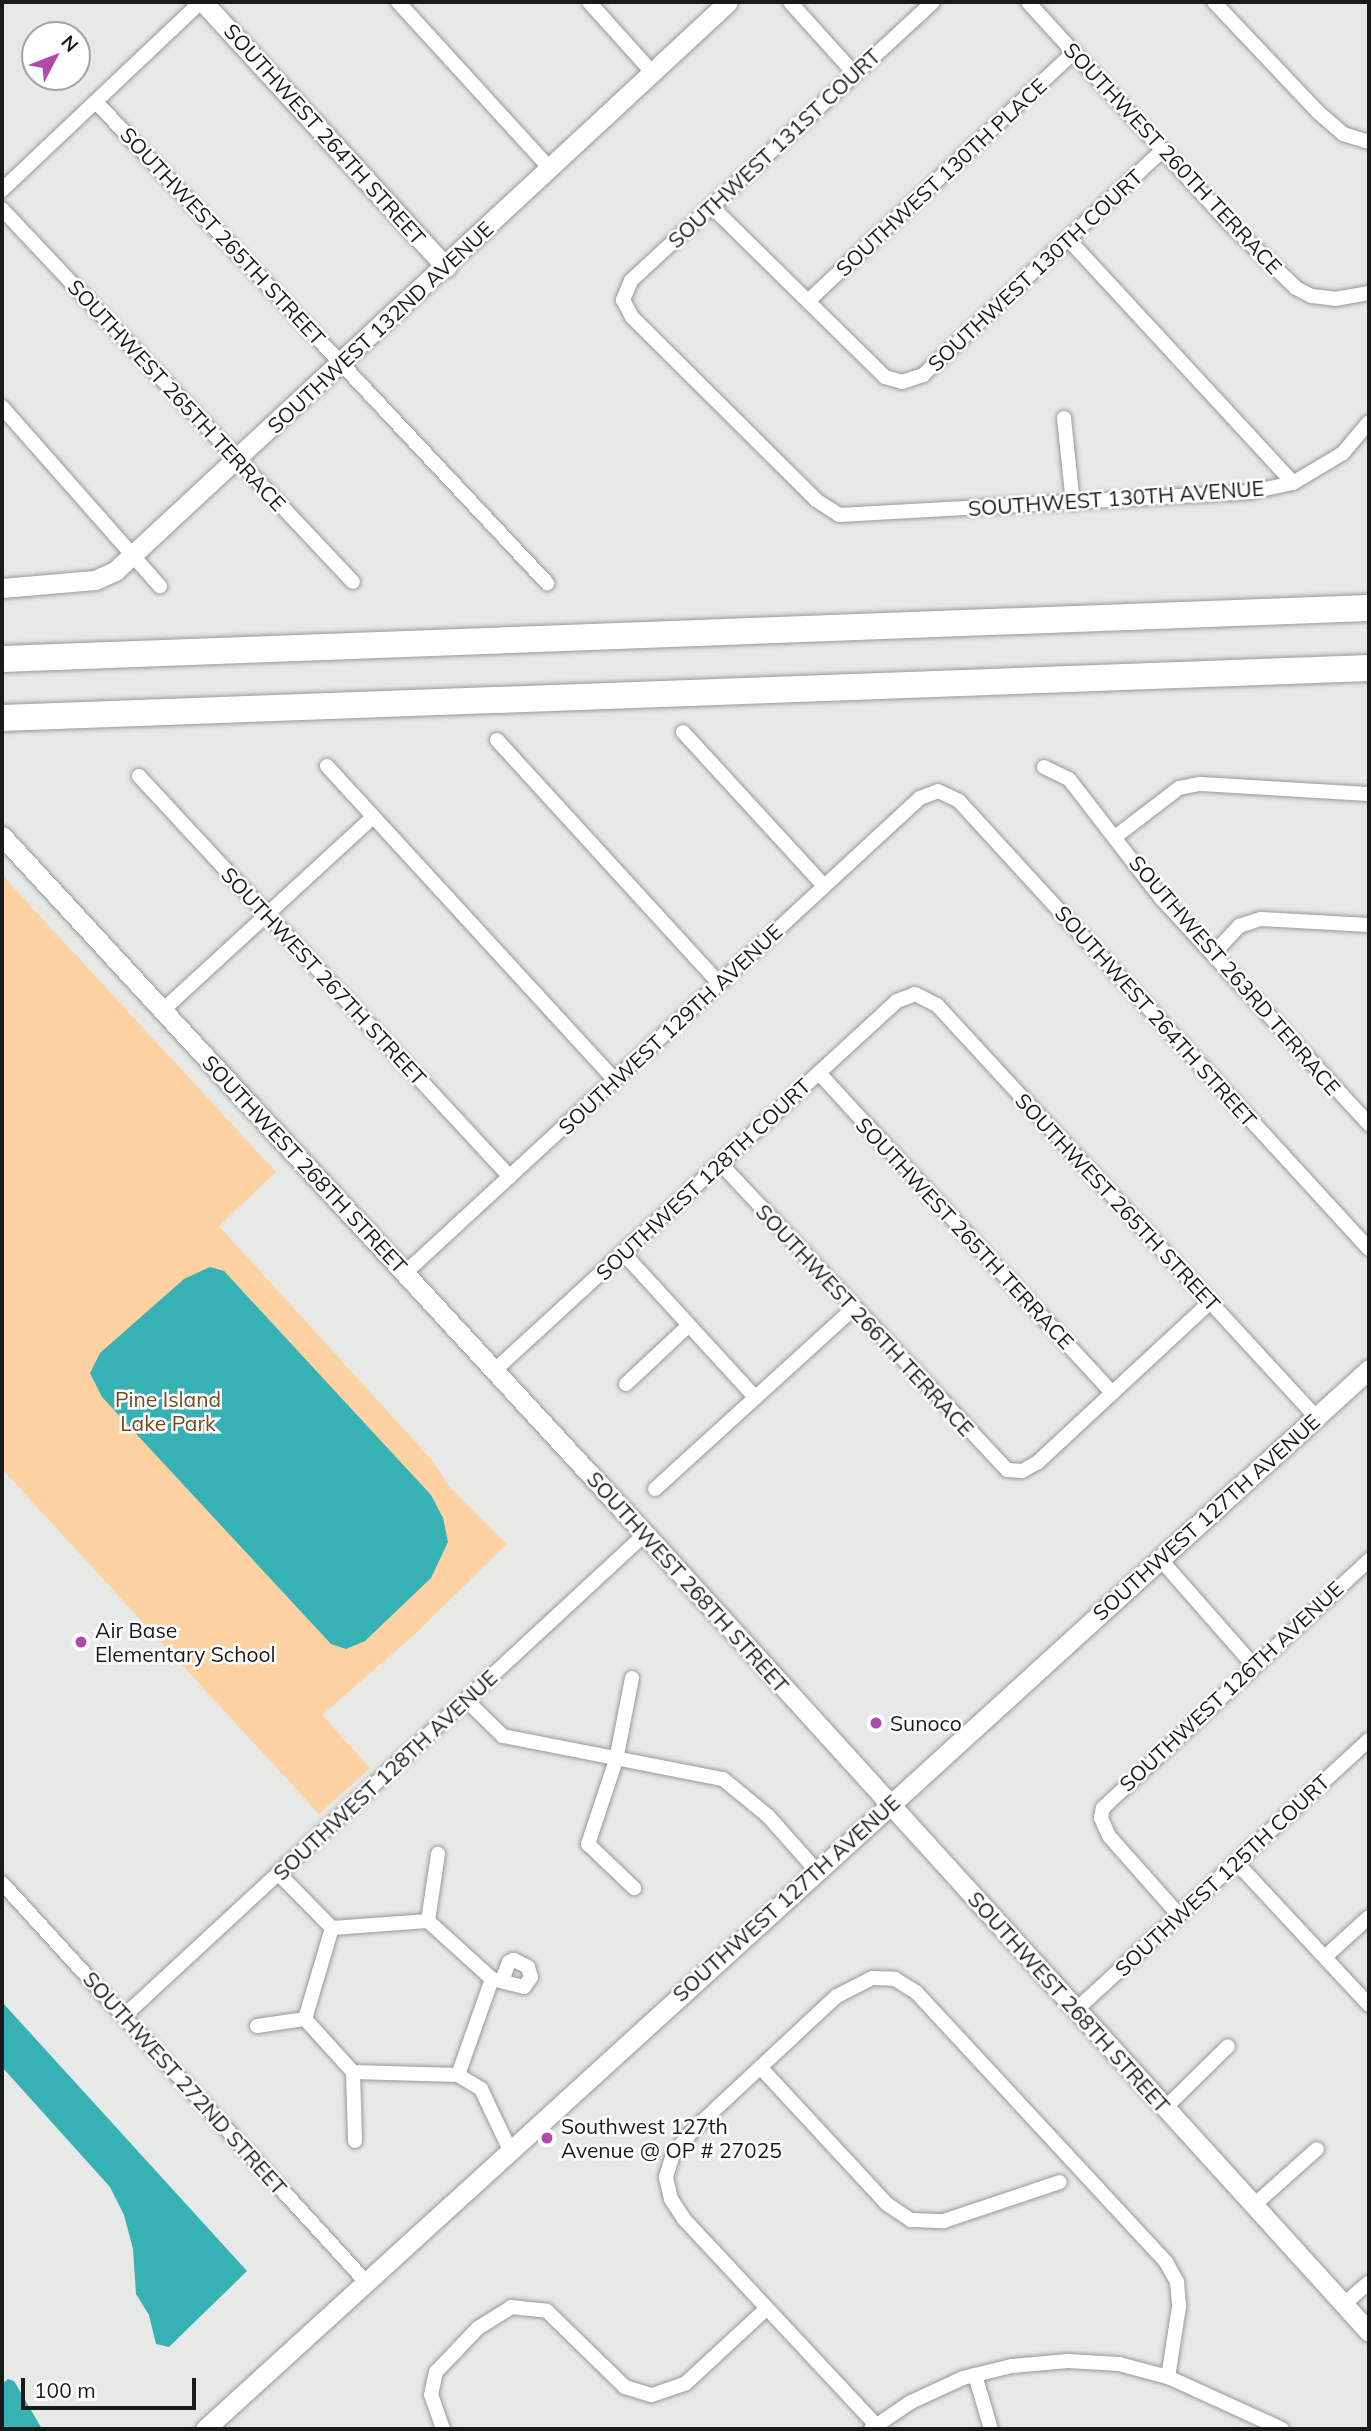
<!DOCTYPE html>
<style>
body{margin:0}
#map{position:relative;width:1371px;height:2431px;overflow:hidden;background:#e7e9e6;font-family:Mulish,sans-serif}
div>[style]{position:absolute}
.green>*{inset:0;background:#fed1a3}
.water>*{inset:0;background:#36b2b4}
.roads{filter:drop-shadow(0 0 2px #989997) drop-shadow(0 0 2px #989997)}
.street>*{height:14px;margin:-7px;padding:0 7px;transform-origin:7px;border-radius:7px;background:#fff}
.secondary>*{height:19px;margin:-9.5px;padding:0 9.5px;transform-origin:9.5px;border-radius:9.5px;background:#fff}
.highway>*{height:26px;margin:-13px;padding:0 13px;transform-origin:13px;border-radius:13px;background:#fff}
.dots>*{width:19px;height:19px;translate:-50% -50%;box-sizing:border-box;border:4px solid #fff;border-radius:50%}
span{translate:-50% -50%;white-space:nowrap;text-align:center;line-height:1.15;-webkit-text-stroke:5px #fff;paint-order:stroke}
.street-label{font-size:21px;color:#191a19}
.park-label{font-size:21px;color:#724a1c}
.poi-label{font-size:21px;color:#191a19}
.left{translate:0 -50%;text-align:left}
.frame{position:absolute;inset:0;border:4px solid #191a19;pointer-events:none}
.north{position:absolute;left:21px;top:21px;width:70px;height:70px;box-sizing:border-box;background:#fff;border:2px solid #a3a3a3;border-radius:50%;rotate:48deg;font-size:19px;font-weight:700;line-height:28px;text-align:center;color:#191a19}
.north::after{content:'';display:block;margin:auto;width:24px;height:32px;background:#b149ac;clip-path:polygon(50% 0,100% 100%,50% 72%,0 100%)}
.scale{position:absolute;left:21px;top:2378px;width:175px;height:32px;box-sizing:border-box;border:4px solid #191a19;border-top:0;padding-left:9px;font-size:21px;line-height:24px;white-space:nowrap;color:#191a19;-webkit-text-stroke:5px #fff;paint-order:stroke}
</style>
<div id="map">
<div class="green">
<i style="clip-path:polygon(2px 875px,276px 1172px,219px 1226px,430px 1458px,450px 1487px,507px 1544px,415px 1634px,322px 1715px,370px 1768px,319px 1814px,2px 1469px)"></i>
</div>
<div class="water">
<i style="clip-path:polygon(210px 1267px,224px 1271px,431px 1495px,443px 1518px,448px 1542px,431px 1578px,365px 1641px,346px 1649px,331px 1644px,102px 1397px,90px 1373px,100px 1353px,184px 1279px)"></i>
<i style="clip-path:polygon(2px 2002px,247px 2271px,169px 2347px,156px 2344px,149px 2315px,136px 2294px,133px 2249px,124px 2215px,110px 2187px,2px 2067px)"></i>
<i style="clip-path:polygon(8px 2379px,14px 2381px,42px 2429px,2px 2429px,2px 2384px)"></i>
</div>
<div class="roads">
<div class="street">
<i style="left:398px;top:2px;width:222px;rotate:47.6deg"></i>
<i style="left:589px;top:2px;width:93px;rotate:48.1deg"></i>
<i style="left:790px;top:2px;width:96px;rotate:48deg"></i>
<i style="left:933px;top:2px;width:411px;rotate:137.3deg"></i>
<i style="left:631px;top:281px;width:21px;rotate:113deg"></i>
<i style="left:623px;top:300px;width:19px;rotate:62deg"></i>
<i style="left:632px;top:317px;width:260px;rotate:44.8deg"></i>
<i style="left:816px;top:500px;width:27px;rotate:33deg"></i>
<i style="left:839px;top:515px;width:413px;rotate:-3.2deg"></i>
<i style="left:1251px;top:492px;width:43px;rotate:-12.1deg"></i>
<i style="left:1293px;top:483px;width:58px;rotate:-31deg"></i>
<i style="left:1343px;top:453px;width:40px;rotate:-50deg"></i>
<i style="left:1028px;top:2px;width:297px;rotate:47.7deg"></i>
<i style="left:1228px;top:222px;width:95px;rotate:44.1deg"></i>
<i style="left:1296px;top:288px;width:18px;rotate:27deg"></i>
<i style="left:1312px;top:296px;width:23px;rotate:7deg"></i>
<i style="left:1335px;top:299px;width:35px;rotate:-10deg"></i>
<i style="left:1214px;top:2px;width:151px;rotate:46.6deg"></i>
<i style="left:1318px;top:112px;width:33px;rotate:41deg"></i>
<i style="left:1343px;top:134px;width:27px;rotate:17deg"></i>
<i style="left:98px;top:104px;width:657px;rotate:46.85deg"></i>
<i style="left:2px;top:190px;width:274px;rotate:-43.4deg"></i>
<i style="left:711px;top:206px;width:244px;rotate:44.5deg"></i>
<i style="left:885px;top:377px;width:18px;rotate:16deg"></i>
<i style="left:902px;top:382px;width:22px;rotate:-18deg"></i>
<i style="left:923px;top:375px;width:329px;rotate:-43.2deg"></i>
<i style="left:2px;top:209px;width:512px;rotate:46.74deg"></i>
<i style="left:1069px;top:240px;width:330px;rotate:47.3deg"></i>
<i style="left:808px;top:301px;width:364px;rotate:-43.1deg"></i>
<i style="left:2px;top:407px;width:239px;rotate:48.6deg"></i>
<i style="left:1064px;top:418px;width:86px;rotate:84deg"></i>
<i style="left:683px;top:732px;width:209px;rotate:47.5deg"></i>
<i style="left:497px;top:740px;width:329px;rotate:47.6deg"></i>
<i style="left:327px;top:766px;width:426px;rotate:47.5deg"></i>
<i style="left:1044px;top:767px;width:28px;rotate:26deg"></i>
<i style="left:1069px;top:779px;width:150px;rotate:52.3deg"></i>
<i style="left:1161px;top:898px;width:307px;rotate:47.4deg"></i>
<i style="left:139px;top:776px;width:546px;rotate:47.23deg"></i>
<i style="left:1115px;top:837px;width:81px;rotate:-37.4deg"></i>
<i style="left:1179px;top:788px;width:21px;rotate:-11deg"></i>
<i style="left:1200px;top:784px;width:169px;rotate:3.4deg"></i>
<i style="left:1214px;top:953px;width:37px;rotate:-47deg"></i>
<i style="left:1239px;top:926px;width:23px;rotate:-18deg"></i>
<i style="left:1261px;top:919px;width:108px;rotate:3.2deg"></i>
<i style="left:163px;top:1010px;width:285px;rotate:-42.6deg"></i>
<i style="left:819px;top:1073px;width:434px;rotate:47.5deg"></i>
<i style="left:720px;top:1163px;width:420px;rotate:46.9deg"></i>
<i style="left:1007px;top:1470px;width:15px;rotate:4deg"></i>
<i style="left:1022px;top:1471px;width:18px;rotate:-29deg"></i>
<i style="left:1038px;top:1462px;width:235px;rotate:-42.9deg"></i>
<i style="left:623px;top:1253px;width:195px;rotate:47.5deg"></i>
<i style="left:405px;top:1273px;width:701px;rotate:-42.69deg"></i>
<i style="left:920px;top:798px;width:19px;rotate:-21deg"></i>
<i style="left:938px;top:791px;width:23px;rotate:25deg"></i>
<i style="left:959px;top:801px;width:607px;rotate:47.54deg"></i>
<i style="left:495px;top:1370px;width:546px;rotate:-42.55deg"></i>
<i style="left:897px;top:1001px;width:19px;rotate:-21deg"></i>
<i style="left:915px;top:994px;width:25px;rotate:27deg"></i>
<i style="left:937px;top:1005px;width:560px;rotate:47.39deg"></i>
<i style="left:626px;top:1384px;width:86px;rotate:-43.1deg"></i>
<i style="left:655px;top:1489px;width:269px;rotate:-42.3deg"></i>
<i style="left:1160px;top:1559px;width:142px;rotate:48.7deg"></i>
<i style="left:632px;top:1678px;width:84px;rotate:101deg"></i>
<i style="left:616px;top:1760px;width:89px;rotate:108.4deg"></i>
<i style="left:588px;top:1844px;width:64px;rotate:43.7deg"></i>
<i style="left:466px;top:1700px;width:52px;rotate:44.2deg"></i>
<i style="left:503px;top:1736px;width:224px;rotate:11.1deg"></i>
<i style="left:723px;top:1779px;width:58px;rotate:39.4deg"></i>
<i style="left:768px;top:1816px;width:72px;rotate:48.4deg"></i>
<i style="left:1236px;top:1862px;width:195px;rotate:47.1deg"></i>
<i style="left:278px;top:1873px;width:77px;rotate:45.5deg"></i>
<i style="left:332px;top:1928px;width:96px;rotate:-4.2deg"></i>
<i style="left:428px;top:1921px;width:86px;rotate:42.2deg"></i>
<i style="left:2px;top:1883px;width:542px;rotate:47.62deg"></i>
<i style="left:1178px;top:1914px;width:104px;rotate:-131.5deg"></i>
<i style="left:1109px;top:1836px;width:20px;rotate:-114deg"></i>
<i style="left:1101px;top:1818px;width:10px;rotate:-79deg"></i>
<i style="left:1103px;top:1808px;width:364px;rotate:-43deg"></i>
<i style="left:428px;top:1921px;width:68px;rotate:-81.5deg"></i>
<i style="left:1325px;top:1957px;width:59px;rotate:-42.3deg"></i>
<i style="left:1076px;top:2010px;width:398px;rotate:-42.7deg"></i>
<i style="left:124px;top:2016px;width:710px;rotate:-42.77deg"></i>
<i style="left:305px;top:2019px;width:95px;rotate:-73.5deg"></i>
<i style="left:257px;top:2026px;width:49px;rotate:-8.3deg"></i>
<i style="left:305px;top:2019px;width:72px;rotate:47.8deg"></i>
<i style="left:353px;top:2072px;width:69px;rotate:88.3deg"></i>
<i style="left:761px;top:2068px;width:185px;rotate:47.2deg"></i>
<i style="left:887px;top:2204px;width:29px;rotate:34deg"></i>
<i style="left:911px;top:2220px;width:33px;rotate:2deg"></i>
<i style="left:944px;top:2221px;width:122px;rotate:-18.6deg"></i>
<i style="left:353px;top:2072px;width:105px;rotate:1.6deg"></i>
<i style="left:458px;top:2075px;width:27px;rotate:31deg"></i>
<i style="left:481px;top:2089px;width:68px;rotate:64.6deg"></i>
<i style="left:458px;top:2075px;width:102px;rotate:-70.5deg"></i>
<i style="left:492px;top:1979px;width:33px;rotate:14deg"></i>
<i style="left:524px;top:1987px;width:12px;rotate:-55deg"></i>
<i style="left:531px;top:1977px;width:10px;rotate:-107deg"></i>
<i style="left:528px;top:1967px;width:16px;rotate:-153deg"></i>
<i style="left:514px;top:1960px;width:5px;rotate:158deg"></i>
<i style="left:509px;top:1962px;width:19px;rotate:111deg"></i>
<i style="left:1165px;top:2108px;width:88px;rotate:-44.5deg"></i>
<i style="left:1254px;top:2205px;width:84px;rotate:-41.6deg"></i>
<i style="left:1344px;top:2304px;width:33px;rotate:-41deg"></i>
<i style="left:975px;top:2375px;width:56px;rotate:73.5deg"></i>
<i style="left:876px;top:2425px;width:282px;rotate:-133deg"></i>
<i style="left:684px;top:2219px;width:24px;rotate:-123deg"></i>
<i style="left:671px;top:2199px;width:23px;rotate:-103deg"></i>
<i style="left:666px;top:2177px;width:24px;rotate:-73deg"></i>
<i style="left:673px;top:2154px;width:30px;rotate:-50deg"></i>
<i style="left:692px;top:2131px;width:198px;rotate:-43deg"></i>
<i style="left:837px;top:1996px;width:39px;rotate:-27deg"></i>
<i style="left:872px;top:1978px;width:23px;rotate:2deg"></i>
<i style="left:895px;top:1979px;width:25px;rotate:32deg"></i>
<i style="left:916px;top:1992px;width:368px;rotate:47.2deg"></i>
<i style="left:1166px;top:2262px;width:23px;rotate:61deg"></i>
<i style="left:1177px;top:2282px;width:25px;rotate:85deg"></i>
<i style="left:1179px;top:2307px;width:71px;rotate:98.9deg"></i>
<i style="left:443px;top:2429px;width:36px;rotate:-109deg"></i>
<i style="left:431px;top:2395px;width:24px;rotate:-78deg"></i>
<i style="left:436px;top:2372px;width:61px;rotate:-46.3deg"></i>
<i style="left:478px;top:2328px;width:39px;rotate:-32deg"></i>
<i style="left:511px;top:2307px;width:36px;rotate:6deg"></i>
<i style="left:547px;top:2311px;width:109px;rotate:44.3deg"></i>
<i style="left:625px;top:2387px;width:28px;rotate:17deg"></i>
<i style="left:652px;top:2395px;width:36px;rotate:-19deg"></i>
<i style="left:686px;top:2383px;width:110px;rotate:-42.8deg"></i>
<i style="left:871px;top:2429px;width:48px;rotate:-34deg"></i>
<i style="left:911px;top:2402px;width:57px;rotate:-24.8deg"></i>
<i style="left:963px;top:2378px;width:50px;rotate:-13.8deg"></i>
<i style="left:1012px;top:2366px;width:56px;rotate:-5.1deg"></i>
<i style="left:1068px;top:2361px;width:51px;rotate:3.4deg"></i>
<i style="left:1119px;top:2364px;width:51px;rotate:14.9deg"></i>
<i style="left:1168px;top:2377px;width:125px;rotate:24.5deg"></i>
</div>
<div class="secondary">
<i style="left:203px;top:2px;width:360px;rotate:47.5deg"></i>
<i style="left:2px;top:588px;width:93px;rotate:-4.9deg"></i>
<i style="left:95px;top:580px;width:22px;rotate:-24deg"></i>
<i style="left:115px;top:571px;width:836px;rotate:-42.87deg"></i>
<i style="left:2px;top:836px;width:949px;rotate:47.35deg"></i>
<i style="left:645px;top:1534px;width:1077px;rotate:47.78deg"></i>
<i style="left:205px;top:2429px;width:1574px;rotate:-42.32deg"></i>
</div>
<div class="highway">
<i style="left:2px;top:659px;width:1368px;rotate:-2.14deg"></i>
<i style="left:2px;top:718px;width:1368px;rotate:-2.09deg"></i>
</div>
</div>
<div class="dots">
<i style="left:81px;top:1642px;background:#b149ac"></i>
<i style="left:876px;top:1723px;background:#b149ac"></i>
<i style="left:547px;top:2138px;background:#b149ac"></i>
</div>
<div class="street-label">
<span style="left:325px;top:134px;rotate:48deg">SOUTHWEST 264TH STREET</span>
<span style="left:774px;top:148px;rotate:-43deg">SOUTHWEST 131ST COURT</span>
<span style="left:1173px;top:158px;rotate:47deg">SOUTHWEST 260TH TERRACE</span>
<span style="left:941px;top:177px;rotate:-43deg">SOUTHWEST 130TH PLACE</span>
<span style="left:223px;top:236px;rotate:47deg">SOUTHWEST 265TH STREET</span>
<span style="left:1035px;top:270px;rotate:-43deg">SOUTHWEST 130TH COURT</span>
<span style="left:380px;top:327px;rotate:-43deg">SOUTHWEST 132ND AVENUE</span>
<span style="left:177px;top:395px;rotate:47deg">SOUTHWEST 265TH TERRACE</span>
<span style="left:1116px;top:498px;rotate:-4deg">SOUTHWEST 130TH AVENUE</span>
<span style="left:1235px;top:975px;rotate:49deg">SOUTHWEST 263RD TERRACE</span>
<span style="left:324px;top:976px;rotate:47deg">SOUTHWEST 267TH STREET</span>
<span style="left:1156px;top:1016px;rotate:48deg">SOUTHWEST 264TH STREET</span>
<span style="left:670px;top:1029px;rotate:-43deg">SOUTHWEST 129TH AVENUE</span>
<span style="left:305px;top:1164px;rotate:47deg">SOUTHWEST 268TH STREET</span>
<span style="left:703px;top:1179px;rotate:-43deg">SOUTHWEST 128TH COURT</span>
<span style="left:1118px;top:1202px;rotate:47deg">SOUTHWEST 265TH STREET</span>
<span style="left:965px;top:1233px;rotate:47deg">SOUTHWEST 265TH TERRACE</span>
<span style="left:865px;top:1320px;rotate:47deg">SOUTHWEST 266TH TERRACE</span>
<span style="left:1206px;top:1517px;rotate:-42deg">SOUTHWEST 127TH AVENUE</span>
<span style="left:688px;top:1582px;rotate:48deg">SOUTHWEST 268TH STREET</span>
<span style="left:1231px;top:1686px;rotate:-43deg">SOUTHWEST 126TH AVENUE</span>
<span style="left:385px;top:1775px;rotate:-43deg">SOUTHWEST 128TH AVENUE</span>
<span style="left:1222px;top:1875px;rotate:-43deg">SOUTHWEST 125TH COURT</span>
<span style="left:786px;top:1898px;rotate:-42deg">SOUTHWEST 127TH AVENUE</span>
<span style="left:1069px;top:2002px;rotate:48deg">SOUTHWEST 268TH STREET</span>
<span style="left:185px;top:2083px;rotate:48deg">SOUTHWEST 272ND STREET</span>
</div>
<div class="park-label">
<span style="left:168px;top:1411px">Pine Island<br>Lake Park</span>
</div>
<div class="poi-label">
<span class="left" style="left:95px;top:1642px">Air Base<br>Elementary School</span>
<span class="left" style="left:890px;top:1723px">Sunoco</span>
<span class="left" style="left:561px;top:2138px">Southwest 127th<br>Avenue @ OP # 27025</span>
</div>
<div class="frame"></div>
<div class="north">N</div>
<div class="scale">100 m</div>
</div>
